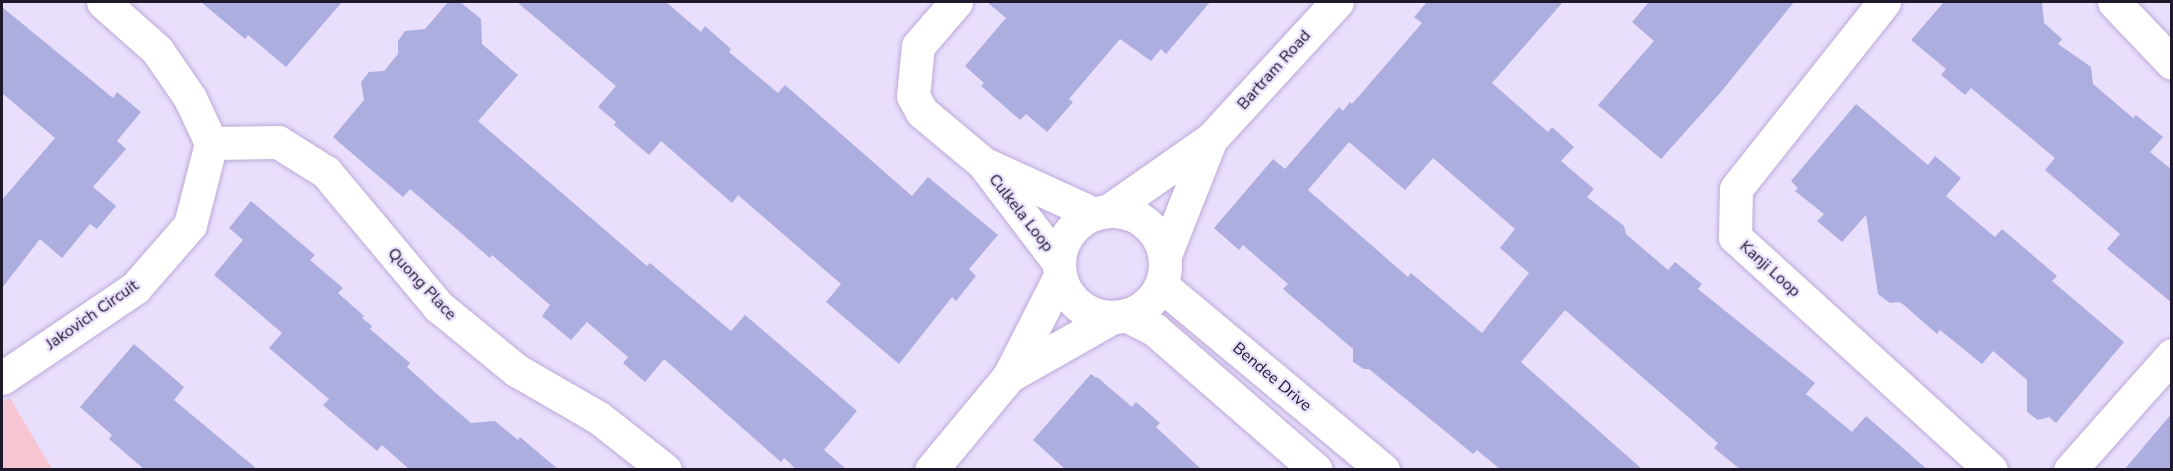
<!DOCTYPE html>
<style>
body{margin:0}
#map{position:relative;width:2173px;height:471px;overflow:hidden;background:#e9defc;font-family:"Nunito Sans",sans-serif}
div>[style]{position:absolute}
.green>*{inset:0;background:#f5c5d1}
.building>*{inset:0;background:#abaedf}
.roads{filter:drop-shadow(0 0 2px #bca9d9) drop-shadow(0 0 2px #bca9d9)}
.street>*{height:33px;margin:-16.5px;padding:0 16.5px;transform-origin:16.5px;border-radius:16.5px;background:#fff}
.secondary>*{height:33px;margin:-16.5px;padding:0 16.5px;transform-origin:16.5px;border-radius:16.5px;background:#fff}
.secondary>.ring{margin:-16.5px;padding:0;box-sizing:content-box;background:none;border:33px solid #fff;border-radius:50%}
span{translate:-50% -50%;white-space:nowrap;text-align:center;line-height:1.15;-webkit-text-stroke:4.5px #e9defc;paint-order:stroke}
.street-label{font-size:16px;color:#1f182a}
.frame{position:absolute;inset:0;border:3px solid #1f182a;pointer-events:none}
</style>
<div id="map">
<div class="green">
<i style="clip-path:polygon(10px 398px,52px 469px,2px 469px,2px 402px)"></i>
</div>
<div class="building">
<i style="clip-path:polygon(201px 2px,342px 2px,286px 67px,248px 35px,245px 39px)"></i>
<i style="clip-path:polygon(448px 2px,460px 2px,481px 19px,482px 44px,518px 75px,478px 121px,647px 266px,650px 263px,731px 331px,745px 315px,857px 411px,824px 450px,847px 470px,797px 470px,784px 458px,781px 462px,664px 359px,645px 382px,623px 363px,628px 357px,587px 322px,571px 340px,542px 316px,550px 305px,492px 255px,490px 258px,410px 189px,403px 197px,333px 137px,364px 100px,361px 82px,369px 72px,384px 71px,398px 54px,398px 41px,405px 31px,425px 29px)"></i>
<i style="clip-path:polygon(517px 2px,666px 2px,701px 32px,705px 26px,731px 49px,729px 52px,778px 93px,785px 85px,912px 196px,928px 177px,998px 235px,969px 269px,976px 276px,956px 301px,952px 297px,899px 364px,826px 302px,841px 284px,738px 195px,732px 203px,661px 141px,649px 155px,614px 125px,616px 122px,598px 107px,616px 86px)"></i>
<i style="clip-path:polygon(987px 2px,1210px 2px,1166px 54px,1161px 49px,1151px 61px,1120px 39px,1069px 99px,1073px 102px,1047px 132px,1026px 114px,1020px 120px,981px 86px,984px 83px,965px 66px,1006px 18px)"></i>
<i style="clip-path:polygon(evenodd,1427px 2px,1563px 2px,1492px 83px,1548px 132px,1552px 127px,1574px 147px,1561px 161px,1594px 189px,1587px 197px,1624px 226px,1626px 234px,1668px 270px,1675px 262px,1702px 284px,1698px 289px,1815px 383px,1806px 394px,1852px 432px,1866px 416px,1928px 470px,1741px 470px,1714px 448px,1718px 443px,1565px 310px,1521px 362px,1643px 470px,1501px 470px,1477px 450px,1473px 454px,1369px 369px,1364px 369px,1353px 362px,1353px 349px,1283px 289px,1288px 284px,1243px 245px,1239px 250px,1214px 228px,1273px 159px,1285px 169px,1339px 107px,1343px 111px,1350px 102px,1352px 104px,1422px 23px,1414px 17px,1427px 2px,1349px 142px,1405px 190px,1433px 158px,1515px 229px,1500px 248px,1529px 273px,1482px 333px,1411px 273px,1408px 277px,1308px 190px,1349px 142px)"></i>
<i style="clip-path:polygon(1649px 2px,1794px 2px,1720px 93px,1661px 159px,1598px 105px,1654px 41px,1632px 22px)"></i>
<i style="clip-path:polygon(1944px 2px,2042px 2px,2044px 23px,2062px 39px,2058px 44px,2091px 67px,2093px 84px,2133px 118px,2136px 115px,2163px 137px,2150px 152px,2172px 170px,2172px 303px,2107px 249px,2120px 234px,2045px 170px,2055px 158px,1971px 88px,1965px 95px,1941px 75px,1946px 69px,1911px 40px)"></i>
<i style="clip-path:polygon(2px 7px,113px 98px,117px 92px,141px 112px,117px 141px,126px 149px,93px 187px,116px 206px,97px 229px,90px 224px,62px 258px,40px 239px,2px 288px,2px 200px,55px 138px,2px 93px)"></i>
<i style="clip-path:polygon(1856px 104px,1928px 165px,1935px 156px,1961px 178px,1946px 196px,1995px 237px,2002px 229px,2057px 276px,2052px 281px,2124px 342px,2056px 423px,2049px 417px,2038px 420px,2027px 412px,2027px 380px,1993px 351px,1982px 364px,1940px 330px,1937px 334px,1904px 305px,1899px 302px,1890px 303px,1878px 294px,1866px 215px,1842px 242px,1817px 221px,1824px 214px,1795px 191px,1798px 188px,1791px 181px)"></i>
<i style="clip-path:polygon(251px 201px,315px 255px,310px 260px,343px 288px,338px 293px,364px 316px,362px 318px,372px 326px,370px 329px,410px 363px,407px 367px,438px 395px,471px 423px,495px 421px,518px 440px,520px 437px,559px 470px,410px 470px,382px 445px,377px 451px,323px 405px,329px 399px,269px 348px,282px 333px,214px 275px,243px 240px,229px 228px)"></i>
<i style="clip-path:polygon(134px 344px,184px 387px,174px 400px,258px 470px,145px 470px,109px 439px,112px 435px,80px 407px)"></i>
<i style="clip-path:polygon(1091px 374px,1096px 378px,1097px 377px,1132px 407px,1136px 402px,1160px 423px,1156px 427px,1202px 470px,1066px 470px,1033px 440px)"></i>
<i style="clip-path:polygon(2172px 413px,2172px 470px,2124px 470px)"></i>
</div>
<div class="roads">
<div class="street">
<i style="left:956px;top:2px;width:58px;rotate:130.8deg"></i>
<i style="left:918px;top:46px;width:50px;rotate:95.7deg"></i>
<i style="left:913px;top:96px;width:18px;rotate:61deg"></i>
<i style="left:922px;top:112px;width:80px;rotate:39.9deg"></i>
<i style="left:983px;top:163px;width:126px;rotate:52.8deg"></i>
<i style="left:1884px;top:2px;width:238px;rotate:128.4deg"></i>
<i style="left:1736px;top:189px;width:48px;rotate:91.2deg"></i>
<i style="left:1735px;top:237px;width:346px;rotate:42.3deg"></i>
<i style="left:2114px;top:2px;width:84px;rotate:46.4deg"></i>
<i style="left:211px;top:143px;width:67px;rotate:-0.9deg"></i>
<i style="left:278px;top:142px;width:57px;rotate:32deg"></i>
<i style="left:326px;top:172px;width:175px;rotate:50.1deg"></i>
<i style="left:438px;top:306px;width:101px;rotate:39.4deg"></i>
<i style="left:516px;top:370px;width:96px;rotate:30deg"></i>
<i style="left:599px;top:418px;width:84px;rotate:38.2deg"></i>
<i style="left:987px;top:165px;width:118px;rotate:24.6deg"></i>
<i style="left:1161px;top:285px;width:289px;rotate:39.8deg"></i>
<i style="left:1126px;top:315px;width:33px;rotate:27deg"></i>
<i style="left:1155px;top:330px;width:213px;rotate:41deg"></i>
<i style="left:2px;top:378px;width:161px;rotate:-34.1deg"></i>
<i style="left:135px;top:288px;width:84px;rotate:-48.9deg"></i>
<i style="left:190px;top:225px;width:85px;rotate:-75.6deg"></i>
<i style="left:211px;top:143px;width:50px;rotate:-115deg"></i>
<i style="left:190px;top:98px;width:58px;rotate:-124.5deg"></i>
<i style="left:157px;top:50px;width:72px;rotate:-138.4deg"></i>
<i style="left:2070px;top:470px;width:154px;rotate:-48.4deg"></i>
</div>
<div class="secondary">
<i style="left:1108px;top:211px;width:126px;rotate:-35deg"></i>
<i style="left:1211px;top:139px;width:186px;rotate:-47.4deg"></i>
<i class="ring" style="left:1059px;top:211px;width:73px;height:73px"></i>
<i style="left:1165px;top:255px;width:125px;rotate:-68.4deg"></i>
<i style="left:1009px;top:376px;width:120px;rotate:-29.6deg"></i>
<i style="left:931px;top:470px;width:122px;rotate:-50.3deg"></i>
<i style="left:1009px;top:376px;width:112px;rotate:-63deg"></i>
</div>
</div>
<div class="street-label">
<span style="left:1274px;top:70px;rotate:-48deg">Bartram Road</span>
<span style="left:1021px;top:213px;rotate:52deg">Culkela Loop</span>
<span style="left:1770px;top:269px;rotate:42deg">Kanji Loop</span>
<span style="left:422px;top:284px;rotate:47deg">Quong Place</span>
<span style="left:92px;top:315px;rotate:-35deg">Jakovich Circuit</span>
<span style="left:1272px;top:377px;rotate:40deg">Bendee Drive</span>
</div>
<div class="frame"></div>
</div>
